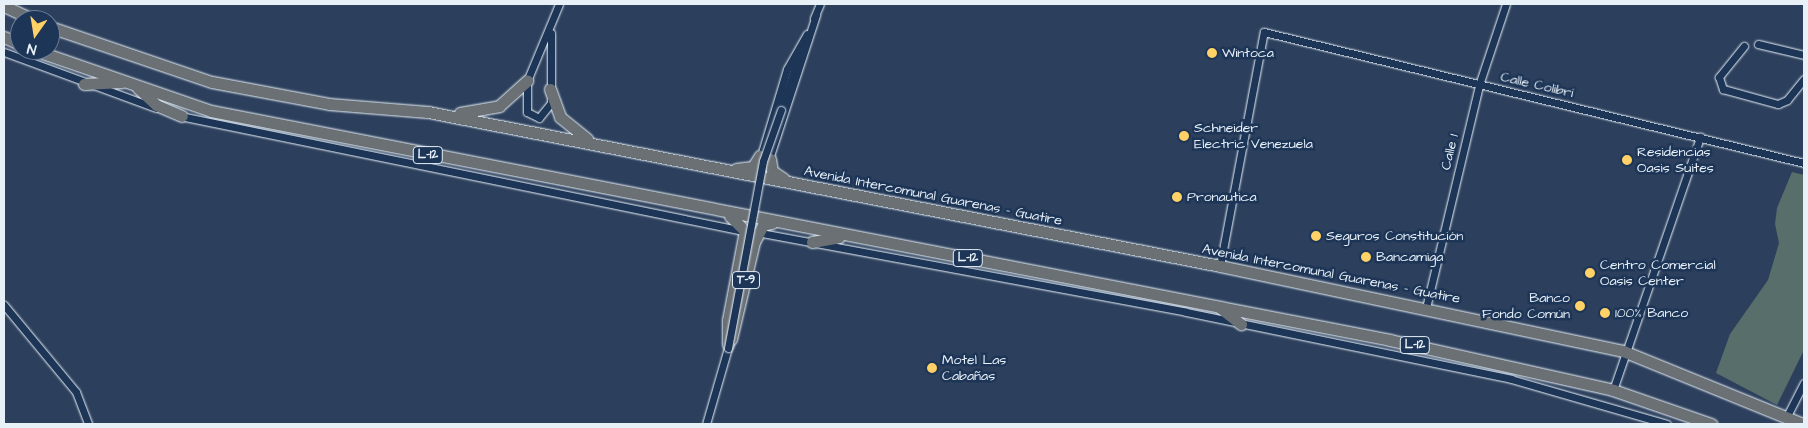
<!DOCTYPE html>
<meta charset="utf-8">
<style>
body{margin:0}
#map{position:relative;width:1808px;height:428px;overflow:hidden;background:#2c3f5c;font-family:"Architects Daughter",sans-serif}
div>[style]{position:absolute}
.green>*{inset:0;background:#586e6a}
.roads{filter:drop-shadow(0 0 1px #e8f1f8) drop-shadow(0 0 1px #e8f1f8)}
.minor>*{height:7px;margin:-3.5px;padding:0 3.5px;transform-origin:3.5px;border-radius:3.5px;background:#1d3557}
.trunk>*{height:11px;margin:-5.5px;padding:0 5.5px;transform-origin:5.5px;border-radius:5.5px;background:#6a7074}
.bridges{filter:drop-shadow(0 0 1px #e8f1f8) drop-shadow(0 0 1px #e8f1f8)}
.minor-bridge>*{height:7px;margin:-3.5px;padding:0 3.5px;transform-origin:3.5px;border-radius:3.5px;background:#1d3557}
.dots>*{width:14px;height:14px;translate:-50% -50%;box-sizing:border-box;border:2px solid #1d3557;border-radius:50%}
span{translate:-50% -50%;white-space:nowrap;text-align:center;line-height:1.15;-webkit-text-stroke:5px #1d3557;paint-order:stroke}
.shield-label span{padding:1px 4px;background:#1d3557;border:1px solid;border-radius:4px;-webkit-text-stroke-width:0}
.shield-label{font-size:12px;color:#e8f1f8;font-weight:700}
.poi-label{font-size:14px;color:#e8f1f8}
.left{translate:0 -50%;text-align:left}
.right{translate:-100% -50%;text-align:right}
.street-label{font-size:14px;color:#e8f1f8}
.frame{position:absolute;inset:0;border:5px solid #e8f1f8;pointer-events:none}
.north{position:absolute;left:10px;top:10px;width:50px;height:50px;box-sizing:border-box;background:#1d3557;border:1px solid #6e8097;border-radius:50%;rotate:193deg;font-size:14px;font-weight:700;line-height:20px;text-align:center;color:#e8f1f8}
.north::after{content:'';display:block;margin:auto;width:18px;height:22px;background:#ffd166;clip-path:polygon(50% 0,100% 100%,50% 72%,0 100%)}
</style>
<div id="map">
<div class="green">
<i style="clip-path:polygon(1792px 172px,1804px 175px,1804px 350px,1777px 405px,1716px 373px,1730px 334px,1768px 280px,1779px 243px,1775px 224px,1777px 208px)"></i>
</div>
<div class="roads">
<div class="minor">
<i style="left:814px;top:18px;width:15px;rotate:-67deg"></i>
<i style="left:551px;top:33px;width:70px;rotate:90deg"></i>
<i style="left:551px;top:103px;width:19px;rotate:129deg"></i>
<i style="left:539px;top:118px;width:13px;rotate:-153deg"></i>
<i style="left:527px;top:112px;width:31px;rotate:-90deg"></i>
<i style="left:527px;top:81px;width:83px;rotate:-67.4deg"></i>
<i style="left:1758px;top:44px;width:47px;rotate:13.4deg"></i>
<i style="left:1744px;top:46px;width:40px;rotate:129deg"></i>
<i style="left:1719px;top:77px;width:13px;rotate:72deg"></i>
<i style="left:1723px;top:89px;width:57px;rotate:15.3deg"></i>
<i style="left:1778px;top:104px;width:10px;rotate:-24deg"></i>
<i style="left:1787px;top:100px;width:27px;rotate:-51deg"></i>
<i style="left:4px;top:52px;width:162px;rotate:20.2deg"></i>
<i style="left:781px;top:110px;width:65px;rotate:-72.1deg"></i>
<i style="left:180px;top:116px;width:575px;rotate:11.54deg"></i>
<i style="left:760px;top:159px;width:94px;rotate:-73.3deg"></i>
<i style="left:787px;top:69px;width:40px;rotate:-60.3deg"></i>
<i style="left:768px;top:162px;width:155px;rotate:-71.9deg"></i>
<i style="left:756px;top:232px;width:437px;rotate:10.5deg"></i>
<i style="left:1186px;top:312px;width:332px;rotate:11.6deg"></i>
<i style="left:1511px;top:379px;width:162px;rotate:16.1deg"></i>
<i style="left:1220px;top:266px;width:238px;rotate:-79.4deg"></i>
<i style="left:1264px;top:32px;width:556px;rotate:13.64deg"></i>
<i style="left:4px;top:305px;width:113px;rotate:50.4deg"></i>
<i style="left:76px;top:392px;width:34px;rotate:69deg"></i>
<i style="left:1426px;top:308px;width:229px;rotate:-76.6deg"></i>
<i style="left:1479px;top:85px;width:85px;rotate:-71.6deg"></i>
<i style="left:1613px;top:390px;width:268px;rotate:-71deg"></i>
<i style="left:1787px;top:416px;width:37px;rotate:-63deg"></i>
<i style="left:706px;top:424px;width:79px;rotate:-73.9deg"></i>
</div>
<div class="trunk">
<i style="left:4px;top:6px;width:33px;rotate:25deg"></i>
<i style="left:50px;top:27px;width:171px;rotate:18.8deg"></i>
<i style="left:212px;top:82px;width:119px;rotate:10.6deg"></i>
<i style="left:329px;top:104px;width:99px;rotate:4.6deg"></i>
<i style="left:428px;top:112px;width:807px;rotate:11deg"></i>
<i style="left:1220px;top:266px;width:412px;rotate:11.9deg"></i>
<i style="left:1623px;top:351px;width:194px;rotate:22.1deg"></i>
<i style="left:4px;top:37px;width:17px;rotate:24deg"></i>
<i style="left:34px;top:50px;width:187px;rotate:19deg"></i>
<i style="left:211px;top:111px;width:1201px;rotate:10.99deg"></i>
<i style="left:1390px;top:340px;width:229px;rotate:12.6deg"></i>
<i style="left:1613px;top:390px;width:104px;rotate:19.1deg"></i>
<i style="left:84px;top:84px;width:38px;rotate:-3deg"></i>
<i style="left:138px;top:88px;width:25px;rotate:43deg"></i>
<i style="left:156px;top:105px;width:28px;rotate:23deg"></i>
<i style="left:550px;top:89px;width:30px;rotate:70deg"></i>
<i style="left:560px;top:117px;width:35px;rotate:39deg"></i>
<i style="left:460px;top:113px;width:40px;rotate:-10deg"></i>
<i style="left:499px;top:106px;width:38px;rotate:-42deg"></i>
<i style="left:770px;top:159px;width:12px;rotate:81deg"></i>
<i style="left:772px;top:171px;width:14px;rotate:34deg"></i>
<i style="left:736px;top:169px;width:17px;rotate:-7deg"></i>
<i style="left:753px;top:167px;width:13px;rotate:-58deg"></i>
<i style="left:812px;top:242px;width:27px;rotate:-10deg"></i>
<i style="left:1219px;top:307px;width:28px;rotate:38deg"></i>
<i style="left:731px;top:339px;width:100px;rotate:-76.7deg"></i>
<i style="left:754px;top:242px;width:19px;rotate:-62deg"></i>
<i style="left:763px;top:225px;width:9px;rotate:-13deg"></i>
<i style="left:728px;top:344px;width:24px;rotate:-90deg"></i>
<i style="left:728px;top:320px;width:91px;rotate:-79.2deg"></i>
<i style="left:745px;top:231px;width:21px;rotate:-135deg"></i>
</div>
</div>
<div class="bridges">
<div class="minor-bridge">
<i style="left:728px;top:348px;width:190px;rotate:-79.4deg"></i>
<i style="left:763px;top:161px;width:54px;rotate:-70.6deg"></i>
</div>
</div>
<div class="dots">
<i style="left:1212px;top:53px;background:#ffd166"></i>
<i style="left:1184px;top:136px;background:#ffd166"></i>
<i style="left:1627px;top:160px;background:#ffd166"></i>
<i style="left:1177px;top:197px;background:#ffd166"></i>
<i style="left:1316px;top:236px;background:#ffd166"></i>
<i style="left:1366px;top:257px;background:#ffd166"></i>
<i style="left:1590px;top:273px;background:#ffd166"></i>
<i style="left:1580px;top:306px;background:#ffd166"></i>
<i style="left:1605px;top:313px;background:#ffd166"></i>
<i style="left:932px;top:368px;background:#ffd166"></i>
</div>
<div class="shield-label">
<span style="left:428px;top:155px">L-12</span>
<span style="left:968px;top:258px">L-12</span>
<span style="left:746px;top:280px">T-9</span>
<span style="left:1415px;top:345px">L-12</span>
</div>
<div class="poi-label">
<span class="left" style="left:1222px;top:53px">Wintoca</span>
<span class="left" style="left:1194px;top:136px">Schneider<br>Electric Venezuela</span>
<span class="left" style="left:1637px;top:160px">Residencias<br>Oasis Suites</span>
<span class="left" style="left:1187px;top:197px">Pronautica</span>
<span class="left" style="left:1326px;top:236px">Seguros Constitución</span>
<span class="left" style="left:1376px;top:257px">Bancamiga</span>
<span class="left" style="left:1600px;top:273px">Centro Comercial<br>Oasis Center</span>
<span class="right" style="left:1570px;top:306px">Banco<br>Fondo Común</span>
<span class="left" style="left:1615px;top:313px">100% Banco</span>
<span class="left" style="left:942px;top:368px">Motel Las<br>Cabañas</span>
</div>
<div class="street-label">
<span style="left:1537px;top:85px;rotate:13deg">Calle Colibrí</span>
<span style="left:1450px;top:152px;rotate:-76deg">Calle 1</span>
<span style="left:933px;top:196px;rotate:11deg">Avenida Intercomunal Guarenas - Guatire</span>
<span style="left:1331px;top:274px;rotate:11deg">Avenida Intercomunal Guarenas - Guatire</span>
</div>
<div class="frame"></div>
<div class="north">N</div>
</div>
